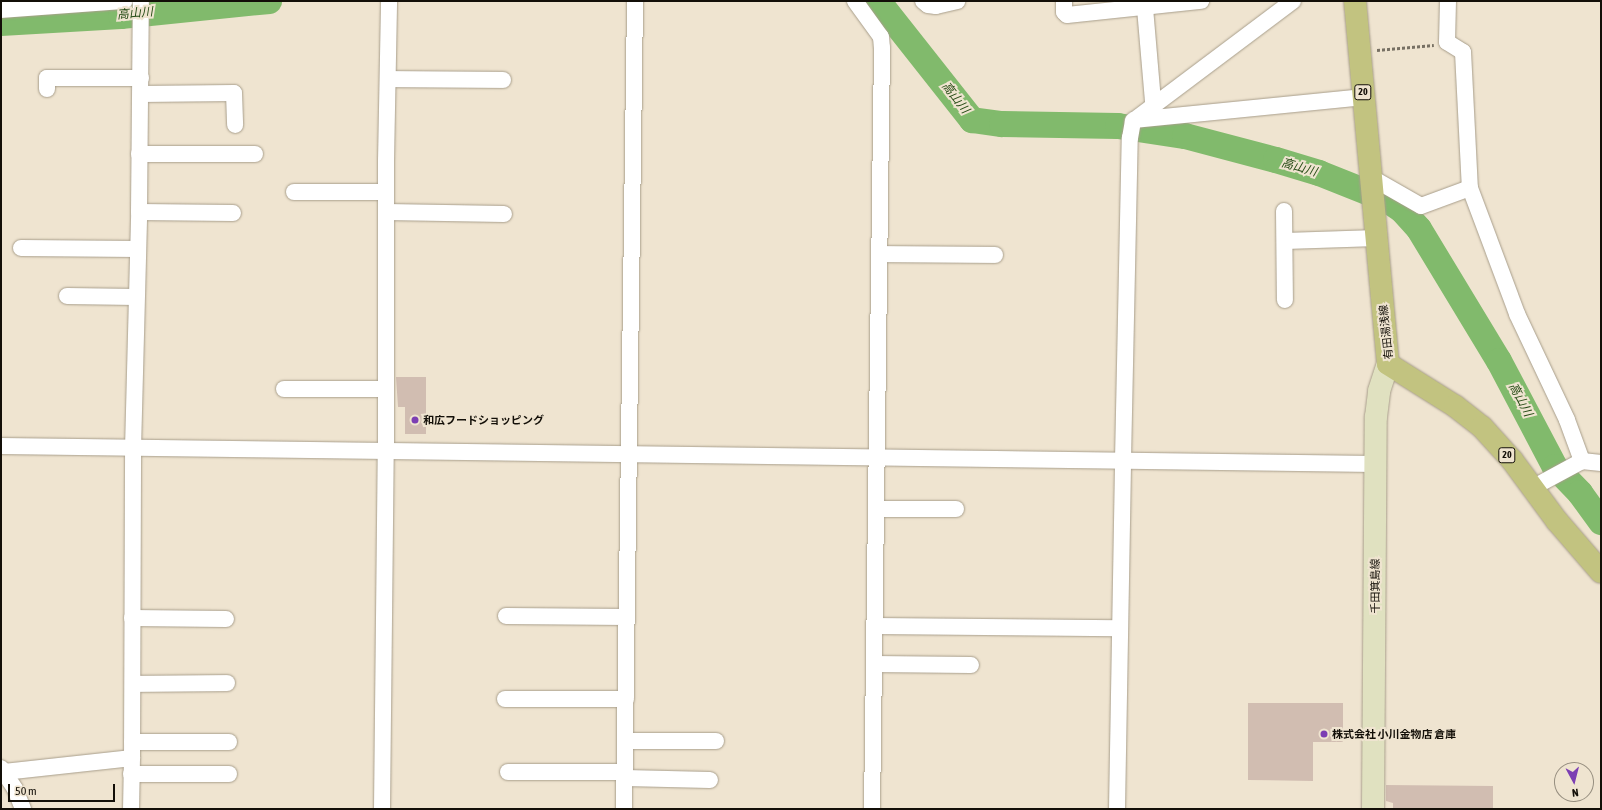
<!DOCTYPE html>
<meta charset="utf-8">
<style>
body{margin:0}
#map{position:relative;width:1602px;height:810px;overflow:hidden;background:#efe4d0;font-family:"Asap Condensed","Noto Sans JP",sans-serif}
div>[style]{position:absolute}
.river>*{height:26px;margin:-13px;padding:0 13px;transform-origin:13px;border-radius:13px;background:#81ba6c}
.building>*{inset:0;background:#d1bdb1}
.path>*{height:2.5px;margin-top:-1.25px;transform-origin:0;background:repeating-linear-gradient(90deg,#777063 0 3px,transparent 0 5px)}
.roads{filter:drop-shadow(0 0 1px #a89e8b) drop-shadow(0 0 1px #a89e8b)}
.street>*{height:16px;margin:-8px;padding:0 8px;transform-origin:8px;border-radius:8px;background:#fff}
.secondary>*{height:22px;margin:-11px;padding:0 11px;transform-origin:11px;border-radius:11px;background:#e0e1c0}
.primary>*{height:22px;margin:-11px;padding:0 11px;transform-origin:11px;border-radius:11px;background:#c2c380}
.dots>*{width:11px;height:11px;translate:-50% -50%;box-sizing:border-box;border:2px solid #efe4d0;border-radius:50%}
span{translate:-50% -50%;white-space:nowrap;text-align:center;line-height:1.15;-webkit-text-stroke:4px #efe4d0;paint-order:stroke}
.shield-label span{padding:1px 3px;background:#efe4d0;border:1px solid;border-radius:3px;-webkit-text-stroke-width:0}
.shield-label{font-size:10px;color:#130f08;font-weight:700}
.street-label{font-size:11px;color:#130f08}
.poi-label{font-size:11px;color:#130f08;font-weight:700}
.left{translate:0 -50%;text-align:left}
.water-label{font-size:12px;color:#244a14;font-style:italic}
.frame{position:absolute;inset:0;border:2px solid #130f08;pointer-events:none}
.north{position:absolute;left:1554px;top:762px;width:40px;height:40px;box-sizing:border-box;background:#efe4d0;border:1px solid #978f80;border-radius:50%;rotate:173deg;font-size:11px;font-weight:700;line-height:16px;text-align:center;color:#130f08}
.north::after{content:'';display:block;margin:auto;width:14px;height:18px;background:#7c3eb3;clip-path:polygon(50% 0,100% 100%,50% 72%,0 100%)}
.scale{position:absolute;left:8px;top:784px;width:107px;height:18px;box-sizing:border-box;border:2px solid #130f08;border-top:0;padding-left:5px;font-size:12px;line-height:14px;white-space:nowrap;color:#130f08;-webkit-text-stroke:3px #efe4d0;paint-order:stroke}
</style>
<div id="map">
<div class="river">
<i style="left:878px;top:1px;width:152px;rotate:51.7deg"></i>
<i style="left:972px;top:120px;width:30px;rotate:8deg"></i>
<i style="left:1002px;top:124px;width:116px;rotate:1deg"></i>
<i style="left:1118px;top:126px;width:68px;rotate:8.5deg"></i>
<i style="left:1185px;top:136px;width:94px;rotate:14.8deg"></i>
<i style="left:1276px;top:160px;width:45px;rotate:16.8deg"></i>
<i style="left:1319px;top:173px;width:73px;rotate:21.7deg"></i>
<i style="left:1387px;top:200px;width:18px;rotate:34deg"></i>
<i style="left:1402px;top:210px;width:25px;rotate:48deg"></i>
<i style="left:1419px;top:229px;width:154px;rotate:58.8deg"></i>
<i style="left:1499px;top:361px;width:120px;rotate:62.2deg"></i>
<i style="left:1555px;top:467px;width:36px;rotate:46deg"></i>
<i style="left:1580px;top:493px;width:36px;rotate:54deg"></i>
<i style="left:1px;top:23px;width:120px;rotate:-3.3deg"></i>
<i style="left:121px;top:16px;width:149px;rotate:-5.8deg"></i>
</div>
<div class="building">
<i style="clip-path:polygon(396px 377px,426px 377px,426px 434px,405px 434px,405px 407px,398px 407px)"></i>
<i style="clip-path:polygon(1248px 703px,1343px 703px,1343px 742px,1313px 742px,1313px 781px,1248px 780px)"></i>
<i style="clip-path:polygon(1386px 785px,1493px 786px,1493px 809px,1393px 809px,1393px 803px,1386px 801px)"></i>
</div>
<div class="path">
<i style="left:1377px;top:50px;width:57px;rotate:-5deg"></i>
</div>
<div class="roads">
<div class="street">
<i style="left:855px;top:1px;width:44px;rotate:54.2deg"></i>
<i style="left:881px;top:37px;width:11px;rotate:85deg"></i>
<i style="left:882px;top:48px;width:761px;rotate:90.75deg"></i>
<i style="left:923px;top:1px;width:6px;rotate:39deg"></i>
<i style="left:928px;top:5px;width:8px;rotate:7deg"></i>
<i style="left:936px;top:6px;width:22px;rotate:-13deg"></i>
<i style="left:1064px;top:1px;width:11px;rotate:90deg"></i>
<i style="left:1064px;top:12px;width:4px;rotate:45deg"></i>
<i style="left:1067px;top:15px;width:135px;rotate:-6deg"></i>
<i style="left:1448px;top:1px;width:41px;rotate:91.4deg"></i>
<i style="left:1447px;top:42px;width:19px;rotate:32deg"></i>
<i style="left:1463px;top:52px;width:136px;rotate:87.1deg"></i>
<i style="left:1470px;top:188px;width:134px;rotate:69.5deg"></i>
<i style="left:1517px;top:314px;width:117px;rotate:64.7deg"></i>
<i style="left:1567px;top:420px;width:44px;rotate:69.9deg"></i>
<i style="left:1145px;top:8px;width:106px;rotate:85.1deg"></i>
<i style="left:1px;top:10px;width:124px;rotate:-4.2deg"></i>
<i style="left:388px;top:79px;width:115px;rotate:0.5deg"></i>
<i style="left:47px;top:89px;width:11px;rotate:-90deg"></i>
<i style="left:47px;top:78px;width:94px"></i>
<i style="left:141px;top:94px;width:93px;rotate:-0.6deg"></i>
<i style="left:234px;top:93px;width:32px;rotate:88deg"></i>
<i style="left:1134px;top:120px;width:231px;rotate:-5.7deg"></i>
<i style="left:139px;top:154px;width:116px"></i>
<i style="left:1372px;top:178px;width:56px;rotate:29.7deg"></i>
<i style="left:1421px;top:206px;width:52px;rotate:-20.2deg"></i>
<i style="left:294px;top:192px;width:92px"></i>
<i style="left:1284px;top:211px;width:89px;rotate:89.4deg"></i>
<i style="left:139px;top:212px;width:94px;rotate:0.6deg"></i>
<i style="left:386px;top:212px;width:118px;rotate:1deg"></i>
<i style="left:1285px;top:241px;width:92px;rotate:-1.9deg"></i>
<i style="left:21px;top:248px;width:117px;rotate:0.5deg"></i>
<i style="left:879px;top:254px;width:116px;rotate:0.5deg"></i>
<i style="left:67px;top:296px;width:69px;rotate:0.8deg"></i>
<i style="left:284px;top:389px;width:102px"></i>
<i style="left:1px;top:446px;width:1374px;rotate:0.75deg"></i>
<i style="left:1532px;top:488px;width:57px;rotate:-28.4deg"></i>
<i style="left:1582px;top:461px;width:19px;rotate:6deg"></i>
<i style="left:876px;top:509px;width:80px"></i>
<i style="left:506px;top:616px;width:121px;rotate:0.5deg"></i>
<i style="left:132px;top:618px;width:94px;rotate:0.6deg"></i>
<i style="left:875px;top:626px;width:245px;rotate:0.5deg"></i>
<i style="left:874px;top:664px;width:97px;rotate:0.6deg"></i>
<i style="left:133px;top:684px;width:94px;rotate:-0.6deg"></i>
<i style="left:505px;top:699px;width:121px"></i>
<i style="left:625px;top:741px;width:91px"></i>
<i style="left:132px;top:742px;width:97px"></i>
<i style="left:132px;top:758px;width:309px;rotate:-89.8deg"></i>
<i style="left:133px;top:449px;width:237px;rotate:-88.5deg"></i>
<i style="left:139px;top:212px;width:211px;rotate:-89.5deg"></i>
<i style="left:1px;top:768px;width:25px;rotate:56deg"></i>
<i style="left:15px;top:789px;width:22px;rotate:68deg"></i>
<i style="left:4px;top:772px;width:129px;rotate:-6.2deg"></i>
<i style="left:132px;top:758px;width:51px;rotate:91.1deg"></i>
<i style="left:508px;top:772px;width:117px"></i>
<i style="left:131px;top:774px;width:98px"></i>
<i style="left:625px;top:778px;width:85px;rotate:1.3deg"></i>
<i style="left:382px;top:809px;width:357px;rotate:-89.4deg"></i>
<i style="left:386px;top:452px;width:291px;rotate:-90deg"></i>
<i style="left:386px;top:161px;width:160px;rotate:-88.9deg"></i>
<i style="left:624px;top:809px;width:808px;rotate:-89.22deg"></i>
<i style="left:1117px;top:809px;width:349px;rotate:-89deg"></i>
<i style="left:1123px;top:460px;width:322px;rotate:-88.8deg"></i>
<i style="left:1130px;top:138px;width:17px;rotate:-80deg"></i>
<i style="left:1133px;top:121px;width:200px;rotate:-36.9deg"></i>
</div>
<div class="secondary">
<i style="left:1373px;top:809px;width:392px;rotate:-89.6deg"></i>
<i style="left:1376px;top:417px;width:26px;rotate:-83deg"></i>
<i style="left:1379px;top:391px;width:28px;rotate:-72deg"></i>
</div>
<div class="primary">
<i style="left:1355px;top:1px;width:364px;rotate:84.8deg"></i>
<i style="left:1388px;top:364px;width:79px;rotate:32.1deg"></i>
<i style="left:1455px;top:406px;width:34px;rotate:38deg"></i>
<i style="left:1482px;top:427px;width:45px;rotate:47.7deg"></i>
<i style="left:1512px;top:460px;width:76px;rotate:53.6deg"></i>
<i style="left:1557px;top:521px;width:67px;rotate:49.2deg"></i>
</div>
</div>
<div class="dots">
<i style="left:415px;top:420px;background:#7c3eb3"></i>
<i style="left:1324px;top:734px;background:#7c3eb3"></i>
</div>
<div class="shield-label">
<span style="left:1363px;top:92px">20</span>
<span style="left:1507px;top:455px">20</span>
</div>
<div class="street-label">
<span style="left:1386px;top:332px;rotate:-96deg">有田湯浅線</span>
<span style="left:1375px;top:586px;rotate:-90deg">千田箕島線</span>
</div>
<div class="poi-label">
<span class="left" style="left:423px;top:420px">和広フードショッピング</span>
<span class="left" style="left:1332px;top:734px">株式会社 小川金物店 倉庫</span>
</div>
<div class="water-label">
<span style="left:135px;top:14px;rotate:-5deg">高山川</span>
<span style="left:955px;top:98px;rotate:52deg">高山川</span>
<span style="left:1299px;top:168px;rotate:16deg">高山川</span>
<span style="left:1520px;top:400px;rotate:62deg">高山川</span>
</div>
<div class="frame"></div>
<div class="north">N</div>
<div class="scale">50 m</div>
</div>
